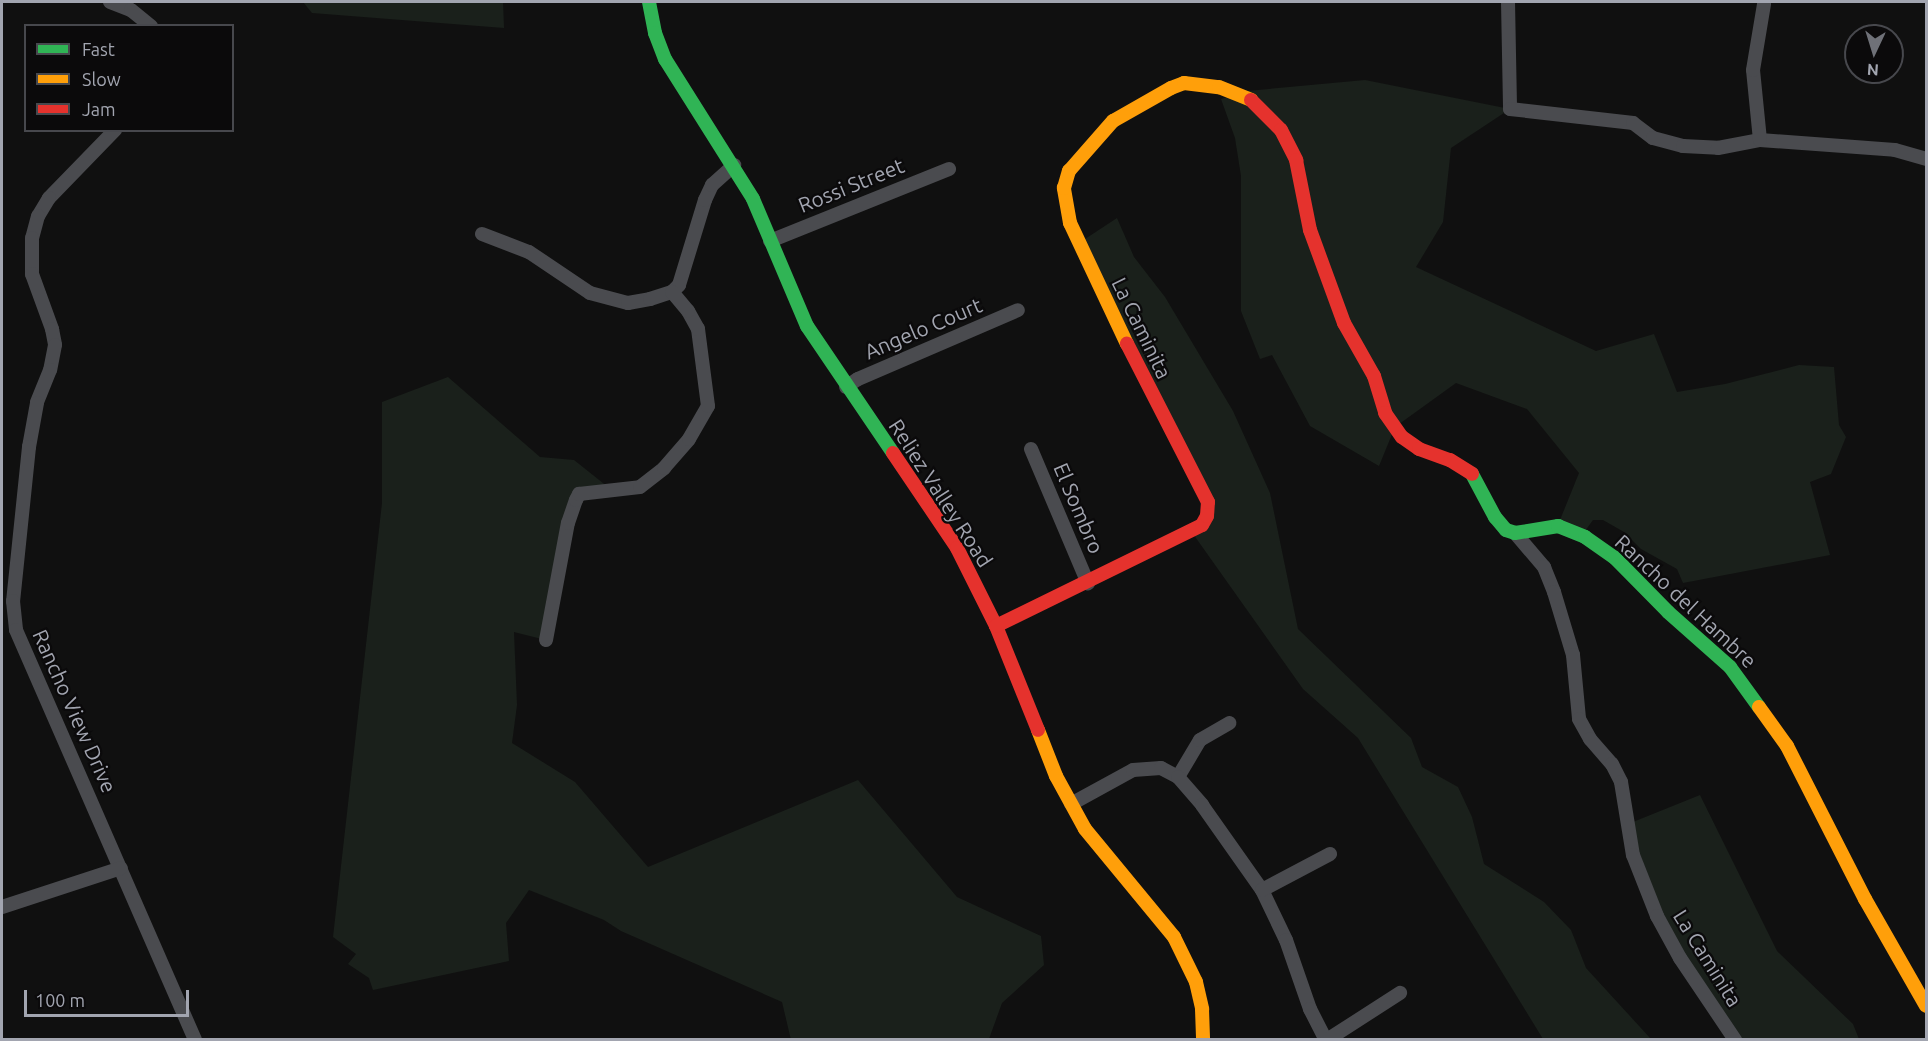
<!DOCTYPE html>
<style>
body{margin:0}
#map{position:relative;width:1928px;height:1041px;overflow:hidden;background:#101010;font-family:Ubuntu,sans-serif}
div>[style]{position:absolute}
.green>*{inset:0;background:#1a201b}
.street>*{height:14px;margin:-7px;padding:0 7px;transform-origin:7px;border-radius:7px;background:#4a4b4f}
.fast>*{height:14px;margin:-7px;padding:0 7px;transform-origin:7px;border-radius:7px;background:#30b455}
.slow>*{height:14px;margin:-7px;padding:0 7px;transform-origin:7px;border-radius:7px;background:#ff9f0a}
.jam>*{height:14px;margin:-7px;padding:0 7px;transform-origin:7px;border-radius:7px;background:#e5322d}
span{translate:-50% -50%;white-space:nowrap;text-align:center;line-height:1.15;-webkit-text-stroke:4.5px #0b0a0b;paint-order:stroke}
.street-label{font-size:21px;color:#a2a5b0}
.frame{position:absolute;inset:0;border:3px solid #a2a5b0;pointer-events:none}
.legend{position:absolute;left:24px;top:24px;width:210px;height:108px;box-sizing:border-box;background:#0b0a0b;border:2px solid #47484d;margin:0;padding:8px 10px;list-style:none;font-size:18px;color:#a2a5b0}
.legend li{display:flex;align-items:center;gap:12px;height:30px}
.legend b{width:30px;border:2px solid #47484d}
.north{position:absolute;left:1844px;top:24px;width:60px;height:60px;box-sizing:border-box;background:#0b0a0b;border:2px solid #47484d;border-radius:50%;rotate:184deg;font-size:16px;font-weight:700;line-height:24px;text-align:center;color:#a2a5b0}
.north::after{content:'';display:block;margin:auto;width:21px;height:27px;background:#6f7178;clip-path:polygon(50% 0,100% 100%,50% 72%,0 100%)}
.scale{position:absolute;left:24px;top:990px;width:165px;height:27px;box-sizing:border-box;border:3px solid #a2a5b0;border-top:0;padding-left:8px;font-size:18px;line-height:21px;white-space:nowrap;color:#a2a5b0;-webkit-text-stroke:4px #0b0a0b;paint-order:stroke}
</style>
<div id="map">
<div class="green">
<i style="clip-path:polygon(303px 2px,503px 2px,504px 28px,312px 13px)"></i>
<i style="clip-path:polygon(1365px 80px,1510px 109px,1451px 148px,1443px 222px,1416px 267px,1596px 351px,1654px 334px,1677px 392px,1725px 384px,1799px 365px,1834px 367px,1839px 425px,1846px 437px,1831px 474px,1810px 482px,1830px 555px,1683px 583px,1677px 569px,1641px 549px,1624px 532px,1603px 520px,1593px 520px,1585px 531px,1560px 520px,1579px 473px,1527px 409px,1456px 383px,1395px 427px,1379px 466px,1310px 426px,1272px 355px,1260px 359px,1241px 311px,1241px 176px,1235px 138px,1221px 99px,1247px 91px)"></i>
<i style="clip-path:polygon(1117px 218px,1134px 257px,1165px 297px,1233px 411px,1270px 493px,1298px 629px,1411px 738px,1422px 767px,1458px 787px,1472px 817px,1484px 864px,1544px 902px,1571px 930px,1586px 968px,1651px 1039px,1543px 1039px,1358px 738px,1303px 689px,1191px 531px,1207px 516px,1079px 243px)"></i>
<i style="clip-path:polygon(448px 377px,540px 457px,574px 460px,613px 491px,579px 494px,546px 640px,514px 632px,517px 705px,512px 743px,575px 782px,648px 867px,858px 780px,957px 897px,1041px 936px,1044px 965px,1002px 1003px,989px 1039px,791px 1040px,782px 1002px,621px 931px,604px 920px,529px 890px,506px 923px,509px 961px,373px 990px,369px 978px,348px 964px,356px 954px,333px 937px,382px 503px,382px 402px)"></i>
<i style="clip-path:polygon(1700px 795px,1777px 951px,1853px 1024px,1859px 1039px,1735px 1039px,1680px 958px,1628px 824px)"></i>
</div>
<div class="street">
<i style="left:110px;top:2px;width:22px;rotate:21deg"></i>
<i style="left:131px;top:10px;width:26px;rotate:39deg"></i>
<i style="left:1508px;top:2px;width:107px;rotate:88.9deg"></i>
<i style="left:1510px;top:109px;width:124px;rotate:6.5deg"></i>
<i style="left:1633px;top:123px;width:25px;rotate:37deg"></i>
<i style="left:1653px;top:138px;width:31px;rotate:15deg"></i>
<i style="left:1683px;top:146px;width:35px;rotate:3deg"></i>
<i style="left:1718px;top:148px;width:43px;rotate:-10.8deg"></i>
<i style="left:1760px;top:140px;width:135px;rotate:4.2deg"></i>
<i style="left:1895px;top:150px;width:32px;rotate:16deg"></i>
<i style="left:115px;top:130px;width:95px;rotate:134.1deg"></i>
<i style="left:49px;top:198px;width:21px;rotate:121deg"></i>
<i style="left:38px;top:216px;width:23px;rotate:105deg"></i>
<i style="left:32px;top:238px;width:36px;rotate:90deg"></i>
<i style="left:32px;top:274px;width:59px;rotate:70deg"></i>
<i style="left:52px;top:329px;width:16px;rotate:79deg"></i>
<i style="left:55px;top:345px;width:25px;rotate:101deg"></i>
<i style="left:50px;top:370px;width:35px;rotate:112deg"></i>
<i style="left:37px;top:403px;width:45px;rotate:100.3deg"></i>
<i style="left:29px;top:447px;width:155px;rotate:95.9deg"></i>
<i style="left:13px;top:601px;width:29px;rotate:84deg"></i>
<i style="left:16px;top:630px;width:447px;rotate:66.4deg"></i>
<i style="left:1760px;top:140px;width:70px;rotate:-95.7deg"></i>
<i style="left:1753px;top:70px;width:67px;rotate:-80.5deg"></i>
<i style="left:482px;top:234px;width:50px;rotate:21deg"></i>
<i style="left:529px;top:252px;width:73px;rotate:33.9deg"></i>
<i style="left:590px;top:293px;width:39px;rotate:15deg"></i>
<i style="left:628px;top:303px;width:22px;rotate:-10deg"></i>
<i style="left:650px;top:299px;width:23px;rotate:-18deg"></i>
<i style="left:672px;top:292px;width:10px;rotate:-45deg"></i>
<i style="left:679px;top:285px;width:89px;rotate:-73deg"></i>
<i style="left:705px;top:200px;width:17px;rotate:-65deg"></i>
<i style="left:712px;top:185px;width:30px;rotate:-42deg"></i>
<i style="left:770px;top:241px;width:193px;rotate:-21.9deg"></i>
<i style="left:846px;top:387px;width:14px;rotate:-34deg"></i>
<i style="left:858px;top:379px;width:174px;rotate:-23.3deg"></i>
<i style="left:1031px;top:449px;width:146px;rotate:67deg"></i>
<i style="left:1515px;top:533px;width:45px;rotate:49.5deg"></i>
<i style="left:1544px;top:567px;width:27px;rotate:68deg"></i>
<i style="left:1554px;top:592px;width:66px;rotate:73.2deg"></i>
<i style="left:1573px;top:655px;width:64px;rotate:84.6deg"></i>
<i style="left:1579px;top:719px;width:23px;rotate:61deg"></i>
<i style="left:1590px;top:739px;width:33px;rotate:49deg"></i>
<i style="left:1612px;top:764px;width:20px;rotate:63deg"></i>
<i style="left:1621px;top:782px;width:74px;rotate:80.7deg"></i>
<i style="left:1633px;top:855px;width:66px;rotate:68.5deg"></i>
<i style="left:1657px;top:916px;width:48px;rotate:61.3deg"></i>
<i style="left:1680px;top:958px;width:99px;rotate:56.1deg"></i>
<i style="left:546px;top:640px;width:119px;rotate:-79.4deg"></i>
<i style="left:568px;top:523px;width:24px;rotate:-71deg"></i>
<i style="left:576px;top:500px;width:7px;rotate:-63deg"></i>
<i style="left:579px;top:494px;width:61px;rotate:-6.5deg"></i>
<i style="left:640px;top:487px;width:31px;rotate:-38deg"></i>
<i style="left:664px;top:468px;width:38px;rotate:-49deg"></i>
<i style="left:689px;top:439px;width:38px;rotate:-60deg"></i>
<i style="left:708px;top:406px;width:78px;rotate:-97.4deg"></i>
<i style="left:698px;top:329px;width:21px;rotate:-119deg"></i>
<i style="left:688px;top:311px;width:25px;rotate:-130deg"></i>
<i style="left:1178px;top:777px;width:43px;rotate:-59.3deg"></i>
<i style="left:1200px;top:740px;width:34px;rotate:-30deg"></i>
<i style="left:1071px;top:804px;width:71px;rotate:-28.7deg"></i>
<i style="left:1133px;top:770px;width:28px;rotate:-4deg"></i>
<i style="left:1161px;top:768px;width:19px;rotate:28deg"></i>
<i style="left:1178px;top:777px;width:37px;rotate:49deg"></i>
<i style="left:1202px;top:805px;width:104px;rotate:54.8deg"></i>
<i style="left:1262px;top:890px;width:55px;rotate:64.4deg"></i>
<i style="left:1286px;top:940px;width:73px;rotate:70.8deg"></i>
<i style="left:1310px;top:1009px;width:35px;rotate:63deg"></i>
<i style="left:1262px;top:890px;width:77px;rotate:-27.9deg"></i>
<i style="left:2px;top:907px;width:125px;rotate:-18.1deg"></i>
<i style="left:1327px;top:1040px;width:87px;rotate:-32.8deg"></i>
</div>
<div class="fast">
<i style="left:649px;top:2px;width:32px;rotate:79deg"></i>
<i style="left:655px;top:33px;width:28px;rotate:69deg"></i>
<i style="left:665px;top:59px;width:165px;rotate:57.8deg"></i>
<i style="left:753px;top:199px;width:138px;rotate:67deg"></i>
<i style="left:807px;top:326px;width:153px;rotate:55.9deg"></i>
<i style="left:1472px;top:474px;width:49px;rotate:61.9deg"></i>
<i style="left:1495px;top:517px;width:17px;rotate:50deg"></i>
<i style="left:1506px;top:530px;width:9px;rotate:18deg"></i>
<i style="left:1515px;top:533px;width:44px;rotate:-9.2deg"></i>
<i style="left:1558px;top:526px;width:29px;rotate:22deg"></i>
<i style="left:1585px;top:537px;width:37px;rotate:35deg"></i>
<i style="left:1615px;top:558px;width:76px;rotate:45.5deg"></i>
<i style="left:1668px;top:612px;width:83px;rotate:41.6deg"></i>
<i style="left:1730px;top:667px;width:49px;rotate:54.1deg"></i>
</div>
<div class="slow">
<i style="left:1127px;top:344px;width:134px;rotate:-115.2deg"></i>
<i style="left:1070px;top:223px;width:36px;rotate:-100deg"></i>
<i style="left:1064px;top:188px;width:18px;rotate:-74deg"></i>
<i style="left:1069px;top:171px;width:67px;rotate:-48.7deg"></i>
<i style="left:1113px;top:121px;width:67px;rotate:-29.6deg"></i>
<i style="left:1171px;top:88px;width:14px;rotate:-21deg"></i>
<i style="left:1184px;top:83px;width:35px;rotate:7deg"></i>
<i style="left:1219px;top:87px;width:35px;rotate:22deg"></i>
<i style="left:1759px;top:707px;width:48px;rotate:54.3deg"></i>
<i style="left:1787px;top:746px;width:172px;rotate:63deg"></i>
<i style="left:1865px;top:899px;width:123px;rotate:60.3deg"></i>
<i style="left:1038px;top:730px;width:49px;rotate:68.6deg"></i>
<i style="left:1056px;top:776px;width:60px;rotate:61.3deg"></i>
<i style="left:1085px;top:829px;width:140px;rotate:50.5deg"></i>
<i style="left:1174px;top:937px;width:50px;rotate:63.9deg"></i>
<i style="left:1196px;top:982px;width:28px;rotate:77deg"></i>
<i style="left:1202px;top:1009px;width:31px;rotate:88deg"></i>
</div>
<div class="jam">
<i style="left:1251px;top:100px;width:42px;rotate:45deg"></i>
<i style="left:1281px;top:130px;width:34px;rotate:63deg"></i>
<i style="left:1296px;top:160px;width:71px;rotate:78.7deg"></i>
<i style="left:1310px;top:230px;width:99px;rotate:69.9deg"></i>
<i style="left:1344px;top:323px;width:61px;rotate:60.5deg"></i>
<i style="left:1374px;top:376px;width:39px;rotate:73deg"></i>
<i style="left:1385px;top:413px;width:29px;rotate:55deg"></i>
<i style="left:1402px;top:437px;width:21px;rotate:35deg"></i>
<i style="left:1419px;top:449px;width:33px;rotate:20deg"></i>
<i style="left:1450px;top:460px;width:26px;rotate:32deg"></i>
<i style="left:893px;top:453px;width:115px;rotate:56deg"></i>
<i style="left:957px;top:548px;width:87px;rotate:63.4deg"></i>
<i style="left:996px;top:626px;width:112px;rotate:68deg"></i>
<i style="left:996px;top:626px;width:229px;rotate:-26.1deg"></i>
<i style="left:1202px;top:525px;width:10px;rotate:-61deg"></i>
<i style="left:1207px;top:516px;width:14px;rotate:-86deg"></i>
<i style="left:1208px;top:502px;width:178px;rotate:-117.1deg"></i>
</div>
<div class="street-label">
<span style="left:851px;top:185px;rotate:-22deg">Rossi Street</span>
<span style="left:923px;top:328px;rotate:-23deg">Angelo Court</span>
<span style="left:1142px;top:328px;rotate:64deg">La Caminita</span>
<span style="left:941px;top:493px;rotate:57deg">Reliez Valley Road</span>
<span style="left:1079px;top:508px;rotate:67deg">El Sombro</span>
<span style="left:1686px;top:601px;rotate:43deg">Rancho del Hambre</span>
<span style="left:75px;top:711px;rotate:66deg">Rancho View Drive</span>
<span style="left:1708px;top:958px;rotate:58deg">La Caminita</span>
</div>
<div class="frame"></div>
<ul class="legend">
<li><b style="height:8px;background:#30b455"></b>Fast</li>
<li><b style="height:8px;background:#ff9f0a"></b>Slow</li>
<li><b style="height:8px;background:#e5322d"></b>Jam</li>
</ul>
<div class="north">N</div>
<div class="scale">100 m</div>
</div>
